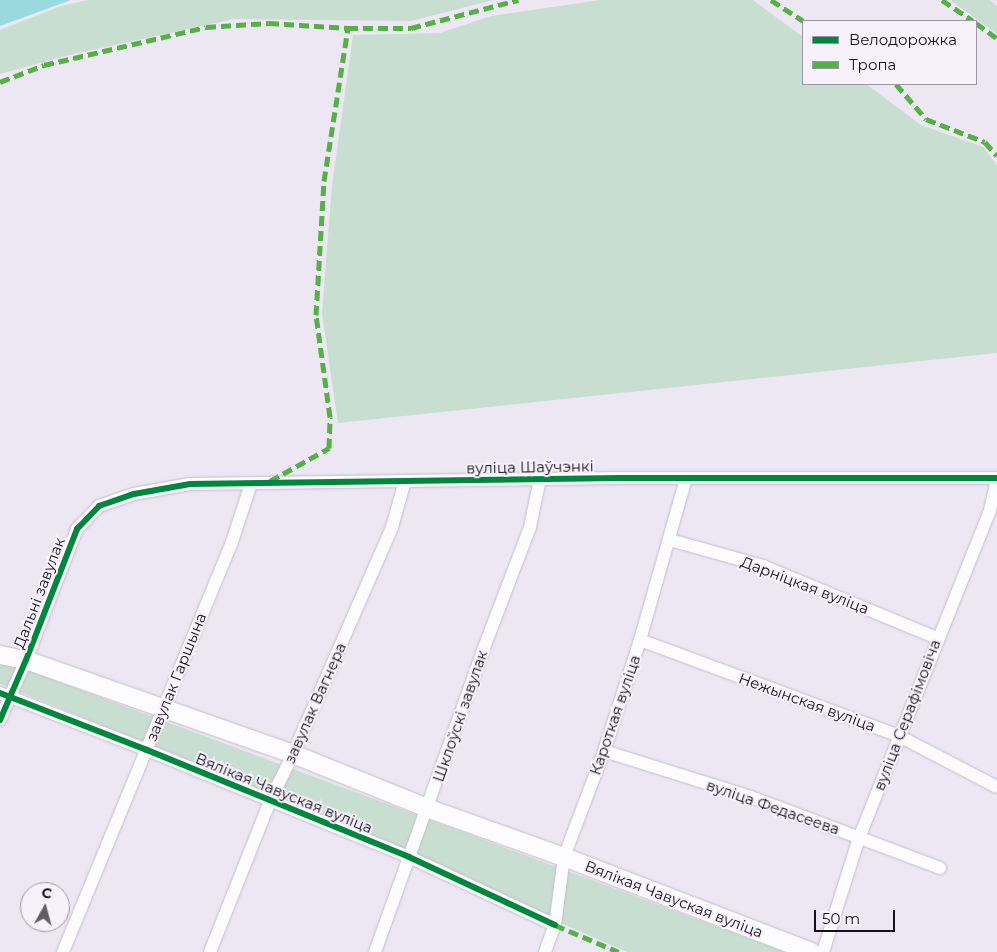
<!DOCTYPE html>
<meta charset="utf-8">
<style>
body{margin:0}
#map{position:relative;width:997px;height:952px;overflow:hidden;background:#ede7f4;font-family:Montserrat,sans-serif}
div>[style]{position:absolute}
.green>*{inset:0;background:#c8ded1}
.water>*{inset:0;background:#99dade}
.roads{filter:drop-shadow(0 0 1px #c3bec9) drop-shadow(0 0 1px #c3bec9)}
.street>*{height:12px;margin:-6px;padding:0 6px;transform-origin:6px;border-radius:6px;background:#fcfbfd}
.secondary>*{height:18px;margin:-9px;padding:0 9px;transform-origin:9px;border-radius:9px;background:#fcfbfd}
.quiet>*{height:5px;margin-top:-2.5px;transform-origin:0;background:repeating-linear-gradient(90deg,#55b145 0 10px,transparent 0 15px)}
.cycleway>*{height:6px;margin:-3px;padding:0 3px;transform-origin:3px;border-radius:3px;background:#00873e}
span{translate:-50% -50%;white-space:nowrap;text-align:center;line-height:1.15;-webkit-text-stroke:4px #f6f1fb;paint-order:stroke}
.street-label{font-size:15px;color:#15111a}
.legend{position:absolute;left:802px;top:20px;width:175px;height:65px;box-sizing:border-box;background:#f6f1fb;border:1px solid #9c97a1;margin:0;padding:6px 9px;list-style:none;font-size:15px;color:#15111a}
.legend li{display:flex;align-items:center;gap:10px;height:25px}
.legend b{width:25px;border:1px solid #9c97a1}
.north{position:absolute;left:20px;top:882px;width:50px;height:50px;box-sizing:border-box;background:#f6f1fb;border:1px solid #9c97a1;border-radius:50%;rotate:7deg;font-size:14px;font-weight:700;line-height:20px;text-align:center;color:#15111a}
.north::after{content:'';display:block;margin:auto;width:18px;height:22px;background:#615c66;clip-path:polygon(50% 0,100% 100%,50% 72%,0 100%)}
.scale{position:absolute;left:814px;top:910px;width:81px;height:22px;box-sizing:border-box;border:2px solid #15111a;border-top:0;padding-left:6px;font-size:15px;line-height:18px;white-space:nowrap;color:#15111a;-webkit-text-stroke:4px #f6f1fb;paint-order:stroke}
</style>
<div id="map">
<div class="green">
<i style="clip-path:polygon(89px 0,493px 0,411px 21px,234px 19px,69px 55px,0 74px,0 30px,61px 6px)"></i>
<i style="clip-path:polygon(600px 0,753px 0,803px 37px,803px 84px,866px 84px,921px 125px,983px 147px,997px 165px,997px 353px,338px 423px,322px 314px,332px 185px,353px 35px,440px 33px,491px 16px)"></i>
<i style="clip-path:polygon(950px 0,990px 0,997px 6px,997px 34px)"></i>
<i style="clip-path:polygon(0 661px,3px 661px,785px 952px,627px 952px,179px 756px,0 684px)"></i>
</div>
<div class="water">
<i style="clip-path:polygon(0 0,71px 0,0 26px)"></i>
</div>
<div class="roads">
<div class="street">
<i style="left:670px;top:540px;width:97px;rotate:15.6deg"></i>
<i style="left:763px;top:566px;width:188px;rotate:22.5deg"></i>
<i style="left:640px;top:640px;width:276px;rotate:20.3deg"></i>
<i style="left:899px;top:736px;width:110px;rotate:27.5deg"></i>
<i style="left:0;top:693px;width:158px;rotate:21.2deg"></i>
<i style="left:147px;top:750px;width:283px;rotate:22.2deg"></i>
<i style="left:409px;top:857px;width:161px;rotate:25deg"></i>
<i style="left:0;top:720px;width:65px;rotate:-66.6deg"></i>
<i style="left:26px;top:660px;width:141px;rotate:-68.7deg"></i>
<i style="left:77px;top:529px;width:32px;rotate:-46deg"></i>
<i style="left:99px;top:506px;width:37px;rotate:-19deg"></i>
<i style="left:134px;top:494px;width:57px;rotate:-10.1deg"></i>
<i style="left:190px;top:484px;width:429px;rotate:-0.8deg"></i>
<i style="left:619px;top:478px;width:378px"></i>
<i style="left:604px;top:751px;width:154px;rotate:17.4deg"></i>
<i style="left:751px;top:797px;width:202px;rotate:20.6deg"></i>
<i style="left:63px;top:952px;width:443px;rotate:-67.6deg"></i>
<i style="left:232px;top:542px;width:61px;rotate:-71.9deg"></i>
<i style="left:210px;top:952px;width:162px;rotate:-68.3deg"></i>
<i style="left:270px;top:801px;width:52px;rotate:-63.9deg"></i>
<i style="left:293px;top:754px;width:248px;rotate:-66.4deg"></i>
<i style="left:392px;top:527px;width:48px;rotate:-74.2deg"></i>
<i style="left:375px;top:952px;width:318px;rotate:-70.3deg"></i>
<i style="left:482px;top:653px;width:135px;rotate:-69.1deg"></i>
<i style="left:530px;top:527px;width:49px;rotate:-78.2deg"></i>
<i style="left:545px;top:952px;width:29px;rotate:-70deg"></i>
<i style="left:555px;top:925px;width:69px;rotate:-82.5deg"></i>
<i style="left:564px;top:857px;width:113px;rotate:-69.3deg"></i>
<i style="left:604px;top:751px;width:117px;rotate:-72deg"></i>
<i style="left:640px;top:640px;width:168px;rotate:-74.1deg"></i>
<i style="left:823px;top:952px;width:120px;rotate:-72.5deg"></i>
<i style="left:859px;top:838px;width:353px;rotate:-68.2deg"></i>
<i style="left:990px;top:510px;width:31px;rotate:-77deg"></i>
</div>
<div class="secondary">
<i style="left:0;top:655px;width:26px;rotate:11deg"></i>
<i style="left:26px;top:660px;width:283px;rotate:19.4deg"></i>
<i style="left:293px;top:754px;width:144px;rotate:21.9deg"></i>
<i style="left:427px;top:808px;width:145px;rotate:19.7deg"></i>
<i style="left:564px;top:857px;width:265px;rotate:21deg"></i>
</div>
</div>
<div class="quiet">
<i style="left:771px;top:0;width:38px;rotate:33deg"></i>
<i style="left:942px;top:0;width:37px;rotate:34deg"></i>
<i style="left:976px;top:23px;width:26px;rotate:36deg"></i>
<i style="left:0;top:82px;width:47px;rotate:-21.1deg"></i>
<i style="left:44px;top:65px;width:166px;rotate:-13.2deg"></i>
<i style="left:206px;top:27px;width:63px;rotate:-3.6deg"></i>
<i style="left:269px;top:23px;width:79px;rotate:3.6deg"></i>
<i style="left:348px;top:28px;width:63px"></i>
<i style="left:411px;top:28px;width:111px;rotate:-14.7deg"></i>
<i style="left:896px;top:84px;width:46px;rotate:49.4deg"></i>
<i style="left:926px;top:119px;width:63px;rotate:21.3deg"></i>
<i style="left:985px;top:142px;width:18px;rotate:49deg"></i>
<i style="left:270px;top:481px;width:68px;rotate:-29.2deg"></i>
<i style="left:329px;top:448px;width:31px;rotate:-88deg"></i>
<i style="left:330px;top:417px;width:103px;rotate:-97.8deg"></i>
<i style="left:316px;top:315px;width:134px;rotate:-86.6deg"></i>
<i style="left:324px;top:181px;width:155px;rotate:-81.1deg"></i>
<i style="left:555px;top:925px;width:69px;rotate:22.9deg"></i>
</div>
<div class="cycleway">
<i style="left:0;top:693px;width:158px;rotate:21.2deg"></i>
<i style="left:147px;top:750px;width:283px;rotate:22.2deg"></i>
<i style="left:409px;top:857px;width:161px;rotate:25deg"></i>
<i style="left:0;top:720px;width:65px;rotate:-66.6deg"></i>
<i style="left:26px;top:660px;width:141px;rotate:-68.7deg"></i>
<i style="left:77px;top:529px;width:32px;rotate:-46deg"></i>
<i style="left:99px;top:506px;width:37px;rotate:-19deg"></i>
<i style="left:134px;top:494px;width:57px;rotate:-10.1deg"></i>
<i style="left:190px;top:484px;width:429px;rotate:-0.8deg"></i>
<i style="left:619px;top:478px;width:378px"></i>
</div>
<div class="street-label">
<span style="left:530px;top:467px;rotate:-1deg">вуліца Шаўчэнкі</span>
<span style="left:805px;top:585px;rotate:21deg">Дарніцкая вуліца</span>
<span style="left:39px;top:593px;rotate:-69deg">Дальні завулак</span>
<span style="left:176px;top:677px;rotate:-68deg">завулак Гаршына</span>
<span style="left:807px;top:702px;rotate:20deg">Нежынская вуліца</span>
<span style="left:315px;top:703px;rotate:-66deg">завулак Вагнера</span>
<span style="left:615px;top:715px;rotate:-71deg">Кароткая вуліца</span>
<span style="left:907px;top:715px;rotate:-69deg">вуліца Серафімовіча</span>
<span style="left:460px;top:716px;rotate:-71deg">Шклоўскі завулак</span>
<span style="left:284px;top:793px;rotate:22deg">Вялікая Чавуская вуліца</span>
<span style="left:773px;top:807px;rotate:19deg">вуліца Федасеева</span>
<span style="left:674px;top:899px;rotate:21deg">Вялікая Чавуская вуліца</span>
</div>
<ul class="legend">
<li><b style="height:6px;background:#00873e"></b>Велодорожка</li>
<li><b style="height:6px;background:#55b145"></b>Тропа</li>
</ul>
<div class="north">С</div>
<div class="scale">50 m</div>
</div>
